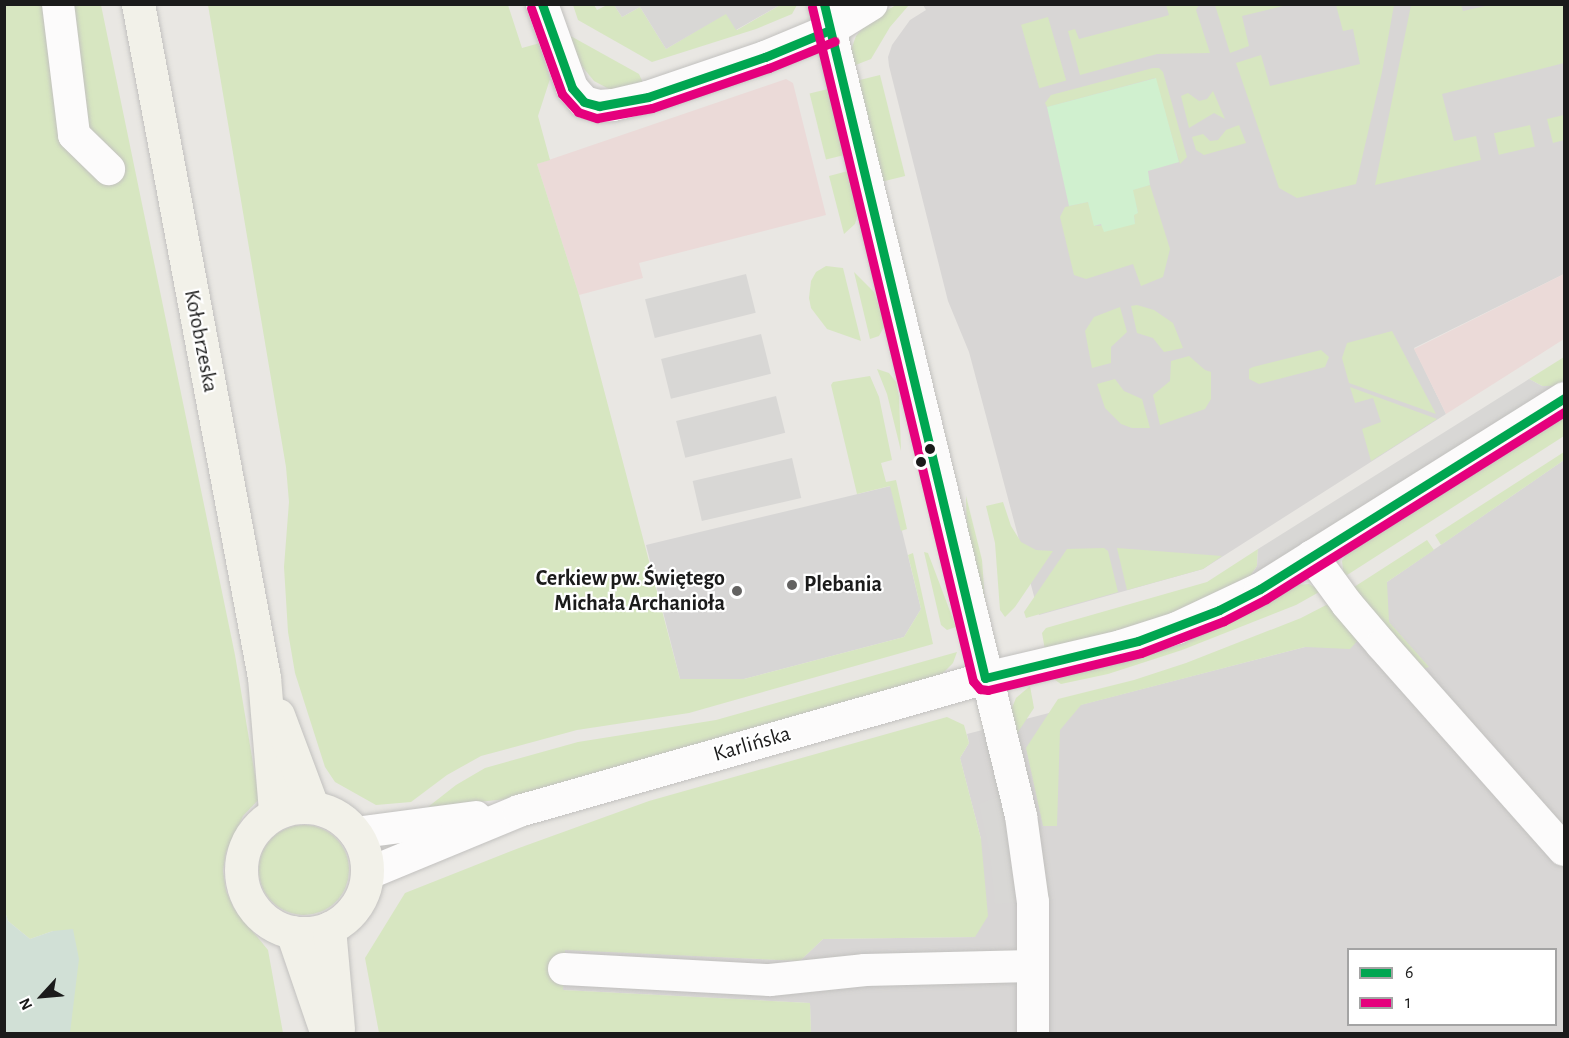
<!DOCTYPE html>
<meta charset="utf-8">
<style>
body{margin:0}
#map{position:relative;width:1569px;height:1038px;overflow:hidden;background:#e9e7e3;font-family:"Alegreya Sans",sans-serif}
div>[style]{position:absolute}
.residential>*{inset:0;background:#d8d6d5}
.commercial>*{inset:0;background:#ebdad8}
.religious>*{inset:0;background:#d7d6d5}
.grass>*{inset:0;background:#d7e6c1;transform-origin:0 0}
.round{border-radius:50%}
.wetland>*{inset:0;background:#d1e0d6}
.park>*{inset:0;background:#d0f0cf}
.parking>*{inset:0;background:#d8d7d5;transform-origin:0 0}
.roads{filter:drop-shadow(0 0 2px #c2c1bf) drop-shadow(0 0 2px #c2c1bf)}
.minor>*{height:32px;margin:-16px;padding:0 16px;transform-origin:16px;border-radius:16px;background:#fcfbfb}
.secondary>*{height:33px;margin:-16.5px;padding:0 16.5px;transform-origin:16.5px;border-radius:16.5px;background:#f2f1e9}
.secondary>.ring{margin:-16.5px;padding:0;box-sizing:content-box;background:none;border:33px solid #f2f1e9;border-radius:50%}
.bus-1>*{height:9px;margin:-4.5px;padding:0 4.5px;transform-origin:4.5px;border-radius:4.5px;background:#00a651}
.bus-2>*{height:9px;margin:-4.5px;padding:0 4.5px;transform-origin:4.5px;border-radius:4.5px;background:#e5007d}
.dots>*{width:16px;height:16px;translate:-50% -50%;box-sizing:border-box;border:3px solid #fff;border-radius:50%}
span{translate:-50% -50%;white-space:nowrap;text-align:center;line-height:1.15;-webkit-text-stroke:4.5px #fff;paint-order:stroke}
.street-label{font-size:22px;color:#1b1b1b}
.poi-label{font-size:22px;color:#1b1b1b;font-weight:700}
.right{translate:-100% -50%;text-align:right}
.left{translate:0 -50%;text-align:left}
.frame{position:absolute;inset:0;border:6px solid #1b1b1b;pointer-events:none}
.legend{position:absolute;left:1347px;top:948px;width:210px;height:78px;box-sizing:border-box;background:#fff;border:2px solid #a4a4a4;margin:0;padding:8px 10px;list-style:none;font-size:18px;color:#1b1b1b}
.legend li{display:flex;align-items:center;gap:12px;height:30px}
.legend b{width:30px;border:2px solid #a4a4a4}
.north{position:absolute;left:12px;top:966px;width:60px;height:60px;-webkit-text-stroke:4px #fff;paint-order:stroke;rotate:244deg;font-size:16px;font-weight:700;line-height:24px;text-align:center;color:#1b1b1b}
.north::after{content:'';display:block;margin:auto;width:21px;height:27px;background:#1b1b1b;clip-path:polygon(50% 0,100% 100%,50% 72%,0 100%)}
</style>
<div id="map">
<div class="residential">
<i style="clip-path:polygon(923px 5px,1564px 5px,1564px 274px,1414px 348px,1446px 414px,1203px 569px,1039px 615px,969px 352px,948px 301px,889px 66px,888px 57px,892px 45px,910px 20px,926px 10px)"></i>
<i style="clip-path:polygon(evenodd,1564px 460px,1564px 1033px,811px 1034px,810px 1003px,563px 990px,565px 949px,800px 961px,823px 939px,975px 937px,981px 839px,960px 758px,969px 743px,967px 734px,1305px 647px,1387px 582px,1564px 460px,1348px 950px,1556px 950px,1556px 1024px,1348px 1024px,1348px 950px)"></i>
</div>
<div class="commercial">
<i style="clip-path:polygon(786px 79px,793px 83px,826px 215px,639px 263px,643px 278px,579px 295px,537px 164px)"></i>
<i style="clip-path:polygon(1564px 274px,1564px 339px,1446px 414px,1414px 349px)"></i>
</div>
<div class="religious">
<i style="clip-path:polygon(891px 486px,921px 609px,904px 637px,744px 679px,680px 679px,646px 545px)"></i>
</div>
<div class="grass">
<i style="clip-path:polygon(4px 5px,101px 5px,235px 655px,259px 799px,243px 816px,226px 852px,223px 871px,226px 891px,234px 909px,268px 950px,283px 1033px,70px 1033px,70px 1021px,53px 931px,30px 939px,8px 921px,4px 908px)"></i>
<i style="clip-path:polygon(208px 5px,508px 5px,522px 48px,540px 43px,550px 79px,538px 116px,550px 160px,537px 164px,579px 295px,680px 679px,744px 679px,904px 637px,921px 609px,908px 555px,913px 553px,933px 644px,689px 713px,577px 730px,481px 756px,447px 775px,411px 802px,376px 805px,335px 782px,325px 767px,295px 673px,288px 632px,284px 567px,289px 502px,286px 467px)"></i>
<i style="clip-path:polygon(573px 5px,594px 5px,597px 10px,607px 5px,614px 5px,622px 17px,640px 7px,666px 49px,726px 13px,737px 30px,780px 5px,797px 5px,792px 14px,756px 29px,652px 62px,578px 20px)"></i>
<i style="clip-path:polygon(896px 5px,909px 5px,890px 27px,871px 59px,853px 66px,851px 50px,856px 36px,869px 21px)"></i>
<i style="clip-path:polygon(1166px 5px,1199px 5px,1196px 10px,1210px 53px,1157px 54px,1080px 75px,1068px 31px,1075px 29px,1079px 39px,1166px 16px,1169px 15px)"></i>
<i style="clip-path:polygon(1215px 5px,1215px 4px,1287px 5px,1242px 16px,1249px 46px,1230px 53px)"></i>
<i style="clip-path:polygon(1336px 5px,1394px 5px,1382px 72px,1356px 184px,1297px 198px,1279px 188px,1236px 63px,1261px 55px,1270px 86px,1360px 64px,1353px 29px,1343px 31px)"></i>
<i style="clip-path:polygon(1411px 5px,1461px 5px,1463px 11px,1490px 5px,1564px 5px,1564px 63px,1442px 94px,1454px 141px,1476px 136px,1481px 160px,1375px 185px)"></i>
<i style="left:1048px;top:17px;width:66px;height:28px;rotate:74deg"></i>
<i style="clip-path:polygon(567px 34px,639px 74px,643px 83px,627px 89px,609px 89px,594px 81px,576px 59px)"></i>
<i style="clip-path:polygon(1153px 68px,1159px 68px,1163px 72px,1187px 157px,1180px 164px,1155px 78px,1047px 107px,1045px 103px,1051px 95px)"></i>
<i style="left:880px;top:75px;width:104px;height:24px;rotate:76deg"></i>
<i style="left:828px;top:89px;width:68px;height:19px;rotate:76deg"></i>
<i style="clip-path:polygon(1213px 91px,1225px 119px,1214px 113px,1189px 128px,1181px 96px,1188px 93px,1199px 101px,1207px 99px)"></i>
<i style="clip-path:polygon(1564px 115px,1564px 140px,1553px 143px,1547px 119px)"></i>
<i style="clip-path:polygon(1239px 125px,1246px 143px,1204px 155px,1196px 150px,1192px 137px,1203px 134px,1210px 141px,1218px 140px,1226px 130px)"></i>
<i style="left:1530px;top:125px;width:22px;height:37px;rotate:77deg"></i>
<i style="clip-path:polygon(848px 171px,858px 208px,857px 217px,855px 224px,844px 234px,829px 176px)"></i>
<i style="clip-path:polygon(1150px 185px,1170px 249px,1163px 277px,1141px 286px,1133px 264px,1086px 279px,1074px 275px,1060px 217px,1065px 207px,1088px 202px,1095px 226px,1135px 223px,1134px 215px,1138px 212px,1132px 190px)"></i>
<i style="clip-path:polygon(826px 266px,843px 268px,861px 341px,827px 329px,811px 308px,809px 298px,811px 281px,816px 272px)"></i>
<i style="clip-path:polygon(854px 272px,874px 292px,885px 325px,879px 336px,870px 339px)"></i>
<i style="clip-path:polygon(1137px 305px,1154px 310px,1173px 323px,1183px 348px,1164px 352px,1153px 338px,1137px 333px,1131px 306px)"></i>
<i style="clip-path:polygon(1120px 307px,1127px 332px,1111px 347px,1111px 363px,1092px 368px,1085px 331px,1094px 317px)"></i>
<i style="clip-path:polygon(1392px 331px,1436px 414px,1349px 383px,1342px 358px,1347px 343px)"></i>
<i style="clip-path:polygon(1321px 350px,1329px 357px,1325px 367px,1259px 384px,1249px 379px,1249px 369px,1253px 367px)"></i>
<i style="clip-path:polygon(1189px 356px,1205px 370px,1211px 372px,1211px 399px,1205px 409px,1160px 425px,1153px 395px,1170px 381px,1171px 361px)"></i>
<i style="clip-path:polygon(1564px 357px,1564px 380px,1556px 386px,1542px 386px,1529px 379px)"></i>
<i style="clip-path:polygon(877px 369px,889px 373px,896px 382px,899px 397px,901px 451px,887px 394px)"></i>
<i style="clip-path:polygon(870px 376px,879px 397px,892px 460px,881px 463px,886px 482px,896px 480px,907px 529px,901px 531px,890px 486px,857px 494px,831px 385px,833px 382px)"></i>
<i style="clip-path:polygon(1115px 379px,1124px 391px,1142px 399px,1150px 428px,1132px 428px,1121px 424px,1105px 408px,1097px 384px)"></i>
<i style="clip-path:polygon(1350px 387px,1437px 419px,1371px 461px,1362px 429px,1381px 422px,1373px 398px,1355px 403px)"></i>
<i style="clip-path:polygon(1564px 413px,1564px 436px,1344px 577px,1342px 561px,1349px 550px)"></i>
<i style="clip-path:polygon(1564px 452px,1564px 460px,1441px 545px,1435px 535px)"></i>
<i style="clip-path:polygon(966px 496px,982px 560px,986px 616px,967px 549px)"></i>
<i style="clip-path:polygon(1003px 502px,1011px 526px,1021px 542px,1036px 550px,1053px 551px,1015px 607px,1005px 617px,1000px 610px,995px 543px,986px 506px)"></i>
<i style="clip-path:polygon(1427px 540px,1434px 550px,1387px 582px,1389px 622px,1429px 667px,1420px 670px,1351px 589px)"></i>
<i style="clip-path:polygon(1104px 548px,1108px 551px,1118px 592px,1026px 618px,1024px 612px,1067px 549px)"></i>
<i style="clip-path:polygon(1117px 548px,1222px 556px,1203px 569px,1127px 590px)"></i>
<i style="clip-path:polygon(1258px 549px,1257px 566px,1249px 578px,1213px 597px,1149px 622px,1045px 650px,1042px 633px,1046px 628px,1207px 582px)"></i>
<i style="clip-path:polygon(924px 552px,928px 553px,956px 627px,947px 630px,941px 625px)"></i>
<i style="clip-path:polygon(1309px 584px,1321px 591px,1296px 605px,1182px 650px,1108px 674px,1061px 684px,1055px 680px,1054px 678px,1295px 585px)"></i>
<i style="clip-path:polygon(1330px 603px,1359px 639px,1350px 649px,1305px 647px,1081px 705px,1060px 730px,1057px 826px,1043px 826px,1026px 748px,1058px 699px,1134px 680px,1186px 663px,1301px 618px)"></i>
<i style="clip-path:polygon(957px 652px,953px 663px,941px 675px,518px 798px,428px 807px,456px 785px,485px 768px,578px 742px,716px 720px)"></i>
<i style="clip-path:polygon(1030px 686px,1034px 708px,1016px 735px,1009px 715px,1016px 698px)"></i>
<i style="clip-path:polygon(947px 717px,964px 725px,969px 743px,960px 758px,981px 839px,988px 916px,975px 937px,823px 939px,800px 961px,565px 950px,563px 990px,810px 1003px,811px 1033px,379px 1033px,365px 958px,405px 893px,519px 848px,649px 801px)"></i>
<i class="round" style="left:259px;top:825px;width:90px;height:90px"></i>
</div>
<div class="wetland">
<i style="clip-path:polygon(4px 908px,8px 921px,30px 939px,53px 931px,73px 929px,79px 959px,70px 1033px,5px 1033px)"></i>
</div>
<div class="park">
<i style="clip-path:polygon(1156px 78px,1179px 162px,1148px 171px,1150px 185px,1133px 190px,1138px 213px,1134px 215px,1135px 224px,1104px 232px,1101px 224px,1094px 226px,1088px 202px,1069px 206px,1047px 107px)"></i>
</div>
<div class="parking">
<i style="clip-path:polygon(614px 5px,780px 4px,780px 5px,736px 30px,726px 14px,666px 49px,640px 7px,622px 17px)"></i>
<i style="left:746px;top:274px;width:40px;height:104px;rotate:76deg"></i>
<i style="left:761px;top:334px;width:41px;height:103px;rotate:76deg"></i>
<i style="clip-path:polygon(1529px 379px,1542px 386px,1556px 386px,1249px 578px,1257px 566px,1258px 549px)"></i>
<i style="left:776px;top:396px;width:38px;height:103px;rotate:76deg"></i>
<i style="left:792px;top:458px;width:41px;height:102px;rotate:77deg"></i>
<i style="clip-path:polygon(1001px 796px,1018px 902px,995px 904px,990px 853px,979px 804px)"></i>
</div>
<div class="roads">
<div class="minor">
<i style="left:58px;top:4px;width:132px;rotate:83deg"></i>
<i style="left:74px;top:135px;width:49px;rotate:44.2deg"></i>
<i style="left:542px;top:4px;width:89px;rotate:70.3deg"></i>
<i style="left:572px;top:88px;width:18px;rotate:49deg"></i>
<i style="left:584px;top:102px;width:16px;rotate:15deg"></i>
<i style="left:599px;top:106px;width:14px;rotate:-4deg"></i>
<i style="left:613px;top:105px;width:36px;rotate:-13deg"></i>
<i style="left:648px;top:97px;width:124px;rotate:-18.9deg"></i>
<i style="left:765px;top:57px;width:70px;rotate:-22.6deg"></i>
<i style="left:830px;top:30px;width:49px;rotate:-31.8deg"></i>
<i style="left:824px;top:4px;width:836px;rotate:76.36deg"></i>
<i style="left:1021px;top:816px;width:87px;rotate:82.1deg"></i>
<i style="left:1033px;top:902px;width:132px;rotate:90deg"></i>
<i style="left:1312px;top:556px;width:59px;rotate:53.9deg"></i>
<i style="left:1347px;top:604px;width:54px;rotate:49.5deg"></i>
<i style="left:1382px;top:645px;width:274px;rotate:48.4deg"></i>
<i style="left:355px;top:833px;width:122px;rotate:-7.5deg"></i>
<i style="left:367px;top:874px;width:165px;rotate:-22.5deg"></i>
<i style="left:519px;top:811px;width:485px;rotate:-15.9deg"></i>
<i style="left:985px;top:678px;width:140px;rotate:-13.2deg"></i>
<i style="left:1121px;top:646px;width:59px;rotate:-17.8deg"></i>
<i style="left:1177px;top:628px;width:92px;rotate:-25.2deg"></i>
<i style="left:1260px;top:589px;width:359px;rotate:-32.1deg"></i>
<i style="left:564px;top:969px;width:206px;rotate:3.1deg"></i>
<i style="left:770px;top:980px;width:96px;rotate:-6deg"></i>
<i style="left:865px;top:970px;width:167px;rotate:-1.4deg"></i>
</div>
<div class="secondary">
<i style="left:138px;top:4px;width:685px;rotate:79.4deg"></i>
<i style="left:264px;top:677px;width:135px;rotate:85.3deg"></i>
<i style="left:278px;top:715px;width:97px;rotate:69.5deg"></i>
<i class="ring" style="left:241px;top:807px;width:93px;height:93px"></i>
<i style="left:329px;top:928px;width:101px;rotate:84.9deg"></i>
<i style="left:292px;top:932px;width:108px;rotate:71.1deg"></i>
</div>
</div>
<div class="bus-1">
<i style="left:542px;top:4px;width:89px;rotate:70.3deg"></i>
<i style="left:572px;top:88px;width:18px;rotate:49deg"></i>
<i style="left:584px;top:102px;width:16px;rotate:15deg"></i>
<i style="left:599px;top:106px;width:50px;rotate:-10.4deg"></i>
<i style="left:648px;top:97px;width:124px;rotate:-18.9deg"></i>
<i style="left:765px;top:57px;width:70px;rotate:-22.6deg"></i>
<i style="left:824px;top:4px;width:693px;rotate:76.57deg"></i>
<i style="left:985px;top:678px;width:157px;rotate:-13.6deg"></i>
<i style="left:1138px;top:641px;width:87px;rotate:-20.9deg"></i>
<i style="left:1219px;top:610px;width:46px;rotate:-27.1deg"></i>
<i style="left:1260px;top:589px;width:359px;rotate:-32.1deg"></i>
</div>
<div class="bus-2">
<i style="left:812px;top:7px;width:693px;rotate:76.57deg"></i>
<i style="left:973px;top:681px;width:11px;rotate:49deg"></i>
<i style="left:980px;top:689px;width:8px;rotate:7deg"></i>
<i style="left:988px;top:690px;width:157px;rotate:-13.6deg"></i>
<i style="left:1141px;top:653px;width:89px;rotate:-21.1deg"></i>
<i style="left:1224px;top:621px;width:47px;rotate:-27.6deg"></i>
<i style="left:1266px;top:599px;width:352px;rotate:-32.1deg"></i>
<i style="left:531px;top:8px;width:91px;rotate:70.2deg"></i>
<i style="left:562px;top:94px;width:24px;rotate:48deg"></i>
<i style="left:578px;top:112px;width:20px;rotate:18deg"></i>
<i style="left:597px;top:118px;width:56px;rotate:-10.3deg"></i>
<i style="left:652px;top:108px;width:124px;rotate:-18.9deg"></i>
<i style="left:769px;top:68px;width:71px;rotate:-22.2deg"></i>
</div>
<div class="dots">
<i style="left:930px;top:449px;background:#1b1b1b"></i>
<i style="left:921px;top:462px;background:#1b1b1b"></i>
<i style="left:792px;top:585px;background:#636261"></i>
<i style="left:737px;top:591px;background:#636261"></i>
</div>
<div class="street-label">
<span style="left:201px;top:341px;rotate:79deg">Kołobrzeska</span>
<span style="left:752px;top:744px;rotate:-16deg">Karlińska</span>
</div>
<div class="poi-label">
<span class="right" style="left:725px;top:591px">Cerkiew pw. Świętego<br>Michała Archanioła</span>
<span class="left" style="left:804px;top:585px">Plebania</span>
</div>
<div class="frame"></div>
<ul class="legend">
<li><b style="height:8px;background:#00a651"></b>6</li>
<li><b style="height:8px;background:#e5007d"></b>1</li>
</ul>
<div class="north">N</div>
</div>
